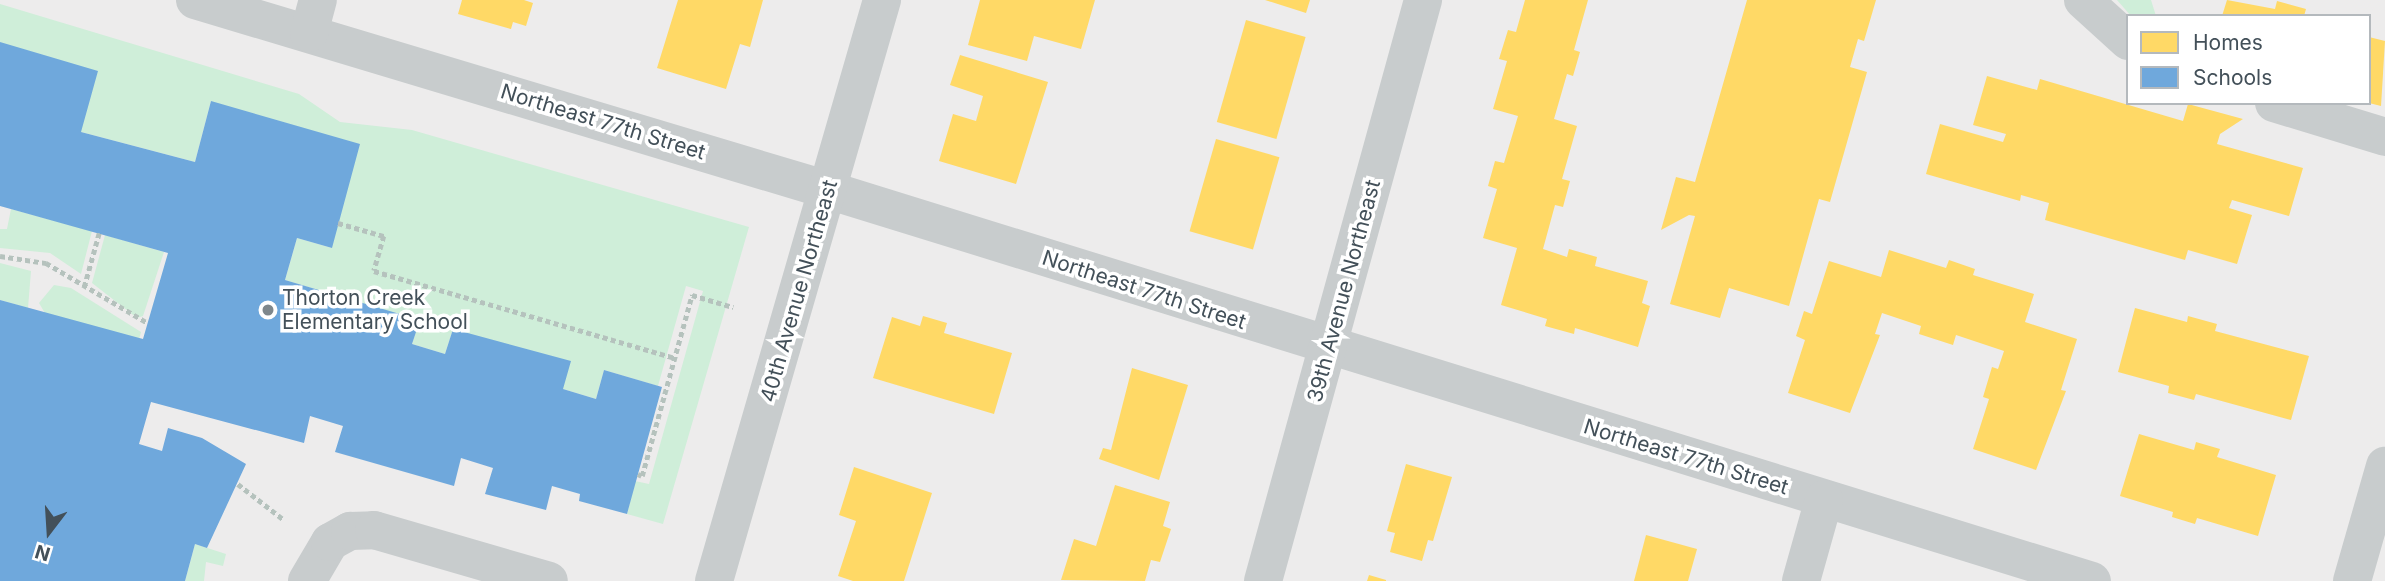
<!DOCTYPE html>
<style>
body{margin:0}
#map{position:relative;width:2385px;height:581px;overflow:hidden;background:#edecec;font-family:Inter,sans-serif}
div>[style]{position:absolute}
.green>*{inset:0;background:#cfeed9}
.homes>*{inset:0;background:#ffd966;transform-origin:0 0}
.schools>*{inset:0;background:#6fa8dc}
.path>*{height:4.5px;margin-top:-2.25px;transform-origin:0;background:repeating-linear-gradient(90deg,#b5c2bd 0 5px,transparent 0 8.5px)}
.minor>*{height:38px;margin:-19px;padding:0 19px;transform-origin:19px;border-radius:19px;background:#c8cccd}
.dots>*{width:19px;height:19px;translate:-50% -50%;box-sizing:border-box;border:4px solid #fff;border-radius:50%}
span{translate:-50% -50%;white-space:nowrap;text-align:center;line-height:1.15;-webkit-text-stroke:7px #fff;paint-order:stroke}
.street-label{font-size:21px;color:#435059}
.poi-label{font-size:21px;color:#435059}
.left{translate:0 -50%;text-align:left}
.legend{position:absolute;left:2126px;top:14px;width:245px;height:91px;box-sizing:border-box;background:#fff;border:2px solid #b4b9bd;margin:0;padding:9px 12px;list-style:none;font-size:21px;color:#435059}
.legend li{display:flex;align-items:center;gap:14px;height:35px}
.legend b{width:35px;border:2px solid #b4b9bd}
.north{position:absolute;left:14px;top:497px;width:70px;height:70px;-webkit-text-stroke:5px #fff;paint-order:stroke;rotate:197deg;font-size:19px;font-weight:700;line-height:28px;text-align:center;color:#435059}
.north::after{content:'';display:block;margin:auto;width:24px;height:32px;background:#435059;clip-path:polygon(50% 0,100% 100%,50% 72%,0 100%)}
</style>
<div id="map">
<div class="green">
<i style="clip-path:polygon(2117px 0,2151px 0,2156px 16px,2131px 16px)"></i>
<i style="clip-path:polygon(0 4px,299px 94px,340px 122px,412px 130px,749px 227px,663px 524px,627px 514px,635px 481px,649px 484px,703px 291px,686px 286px,658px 386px,604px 370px,596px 399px,563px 389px,453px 329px,445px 354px,412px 344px,419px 321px,285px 280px,297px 238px,332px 248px,211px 101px,195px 162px,81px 132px,0 42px)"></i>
<i style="clip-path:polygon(11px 209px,92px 231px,81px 274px,50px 253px,0 248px,0 229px,7px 229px)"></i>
<i style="clip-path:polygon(105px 235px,164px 252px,143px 316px,137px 318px,92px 283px)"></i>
<i style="clip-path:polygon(0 263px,31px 271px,28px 308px,0 300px)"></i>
<i style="clip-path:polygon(54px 285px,71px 288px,141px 332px,139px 340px,46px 315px,39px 303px)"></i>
<i style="clip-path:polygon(195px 544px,226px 554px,223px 566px,206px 562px,204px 581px,185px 581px)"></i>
</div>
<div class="homes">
<i style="clip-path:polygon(462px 0,524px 0,533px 3px,526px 26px,513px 22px,511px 29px,458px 14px)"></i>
<i style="clip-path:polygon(678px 0,763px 0,750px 47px,740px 44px,726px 89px,657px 68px)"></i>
<i style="clip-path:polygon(980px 0,1095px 0,1081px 49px,1034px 36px,1027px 61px,968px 45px)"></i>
<i style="clip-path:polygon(1265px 0,1310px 0,1306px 13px)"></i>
<i style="clip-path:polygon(1525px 0,1588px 0,1574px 50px,1580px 52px,1573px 76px,1567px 74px,1554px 119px,1577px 126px,1562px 179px,1570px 181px,1563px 207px,1555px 205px,1543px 249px,1567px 257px,1569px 249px,1597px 257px,1595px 266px,1648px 281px,1642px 303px,1650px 306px,1638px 347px,1575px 328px,1574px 334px,1545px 326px,1547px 319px,1501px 305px,1517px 248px,1483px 238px,1497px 189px,1488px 186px,1495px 161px,1504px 163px,1518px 116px,1493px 109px,1507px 61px,1499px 59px,1508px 30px,1516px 32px)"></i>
<i style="clip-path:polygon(1747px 0,1876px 0,1864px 41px,1858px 39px,1850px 67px,1867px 72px,1830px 202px,1819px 199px,1789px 306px,1729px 288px,1720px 318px,1670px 304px,1695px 216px,1689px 215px,1661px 230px,1676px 177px,1695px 182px)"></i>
<i style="clip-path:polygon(2227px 0,2275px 9px,2277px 1px,2306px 9px,2304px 16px,2222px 16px)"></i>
<i style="left:1246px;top:20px;width:62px;height:106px;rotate:16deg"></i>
<i style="clip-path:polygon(2369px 37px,2385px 41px,2381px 106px,2369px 103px)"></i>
<i style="clip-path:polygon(960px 55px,1048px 82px,1016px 184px,939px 161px,953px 114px,976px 121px,983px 96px,950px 85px)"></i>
<i style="clip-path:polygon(1987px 76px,2037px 90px,2040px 79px,2183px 121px,2188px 104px,2243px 119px,2220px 134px,2217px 144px,2303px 168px,2289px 216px,2232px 200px,2229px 208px,2252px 215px,2237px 264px,2188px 250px,2185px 260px,2045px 220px,2049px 203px,2021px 195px,2020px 201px,1926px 174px,1940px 124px,2003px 142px,2006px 134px,1973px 125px)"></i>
<i style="left:1216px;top:139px;width:66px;height:96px;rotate:16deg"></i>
<i style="clip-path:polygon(1889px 250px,1946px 268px,1949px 260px,1975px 269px,1973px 275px,2034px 294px,2025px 322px,2077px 339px,2061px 390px,2066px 391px,2036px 470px,1973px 449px,1989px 399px,1983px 397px,1992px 367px,1998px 369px,2004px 351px,1956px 335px,1953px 345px,1919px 334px,1921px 326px,1882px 313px,1875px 334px,1880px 335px,1850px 413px,1788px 393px,1805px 340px,1796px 336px,1804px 311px,1812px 314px,1829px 261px,1881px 277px)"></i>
<i style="clip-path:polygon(2135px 308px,2187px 322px,2188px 316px,2217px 324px,2215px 331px,2309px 356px,2291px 420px,2196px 394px,2194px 400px,2168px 393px,2169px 386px,2118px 372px)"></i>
<i style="clip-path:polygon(923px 316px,947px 323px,944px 333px,1012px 353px,994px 414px,873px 378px,892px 317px,920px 326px)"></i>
<i style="clip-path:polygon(1132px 368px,1188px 385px,1159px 480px,1099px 459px,1103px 448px,1111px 450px)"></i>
<i style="clip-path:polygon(2139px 434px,2194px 450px,2196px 442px,2220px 449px,2217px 457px,2276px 475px,2258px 536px,2197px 518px,2195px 524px,2172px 517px,2173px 512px,2120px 496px)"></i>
<i style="clip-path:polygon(1406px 464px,1452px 477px,1433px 541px,1428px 540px,1422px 561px,1390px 552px,1395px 533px,1387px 531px)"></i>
<i style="clip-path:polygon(854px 467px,932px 493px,904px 581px,853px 581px,838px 576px,856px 521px,839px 515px)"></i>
<i style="clip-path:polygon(1115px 485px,1170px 502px,1163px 526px,1171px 529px,1160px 562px,1151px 560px,1145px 581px,1061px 580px,1074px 539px,1096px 546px)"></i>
<i style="clip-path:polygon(1646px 535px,1697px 549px,1688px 581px,1634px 581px)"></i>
<i style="clip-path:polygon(1369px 575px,1386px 580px,1386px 581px,1367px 581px)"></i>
</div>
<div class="schools">
<i style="clip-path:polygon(0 42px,98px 71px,81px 132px,195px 162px,211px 101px,360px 144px,332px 248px,297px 238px,285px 280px,420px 320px,412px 344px,445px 354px,453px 329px,571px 361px,563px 389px,596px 399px,604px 370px,662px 387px,627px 514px,579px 501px,580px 494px,552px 486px,546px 510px,485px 494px,493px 468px,461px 458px,454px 486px,335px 452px,343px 426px,310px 416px,304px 443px,151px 402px,139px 444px,162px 451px,168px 428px,202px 438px,246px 464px,207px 548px,195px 544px,185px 581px,0 581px,0 300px,143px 339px,168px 253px,0 206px)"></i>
</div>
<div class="path">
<i style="left:338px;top:223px;width:48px;rotate:15.8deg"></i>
<i style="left:384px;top:236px;width:36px;rotate:106deg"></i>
<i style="left:374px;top:271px;width:313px;rotate:16.1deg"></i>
<i style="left:0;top:256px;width:47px;rotate:8.7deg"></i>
<i style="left:46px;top:263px;width:118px;rotate:30.5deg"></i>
<i style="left:84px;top:287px;width:56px;rotate:-74.5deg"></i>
<i style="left:638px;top:474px;width:4px;rotate:27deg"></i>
<i style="left:642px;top:476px;width:188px;rotate:-74.6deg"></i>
<i style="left:692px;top:295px;width:43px;rotate:16.3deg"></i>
<i style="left:238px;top:484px;width:57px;rotate:37.9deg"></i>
</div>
<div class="minor">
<i style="left:195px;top:0;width:661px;rotate:16.71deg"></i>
<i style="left:828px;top:190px;width:1323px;rotate:17.19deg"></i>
<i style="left:2083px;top:0;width:61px;rotate:42.3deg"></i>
<i style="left:309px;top:33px;width:34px;rotate:-75deg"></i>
<i style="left:2274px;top:103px;width:116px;rotate:17deg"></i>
<i style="left:307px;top:581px;width:45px;rotate:-59.5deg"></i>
<i style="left:330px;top:542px;width:23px;rotate:-29deg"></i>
<i style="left:350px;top:531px;width:24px;rotate:-2deg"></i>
<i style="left:374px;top:530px;width:182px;rotate:16.2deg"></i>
<i style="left:714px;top:581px;width:605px;rotate:-73.87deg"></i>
<i style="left:1263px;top:581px;width:603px;rotate:-74.6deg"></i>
<i style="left:1801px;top:581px;width:85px;rotate:-74.3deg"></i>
<i style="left:2352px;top:581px;width:120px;rotate:-74deg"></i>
</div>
<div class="dots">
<i style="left:268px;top:310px;background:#7e878c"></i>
</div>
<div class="street-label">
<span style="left:603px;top:122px;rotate:17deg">Northeast 77th Street</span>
<span style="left:1144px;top:290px;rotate:18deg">Northeast 77th Street</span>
<span style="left:799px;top:291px;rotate:-74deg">40th Avenue Northeast</span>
<span style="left:1344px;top:291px;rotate:-75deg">39th Avenue Northeast</span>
<span style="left:1686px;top:457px;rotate:17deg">Northeast 77th Street</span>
</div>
<div class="poi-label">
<span class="left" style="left:282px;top:310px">Thorton Creek<br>Elementary School</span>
</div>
<ul class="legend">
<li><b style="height:19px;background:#ffd966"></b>Homes</li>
<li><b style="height:19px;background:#6fa8dc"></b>Schools</li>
</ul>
<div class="north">N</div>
</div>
